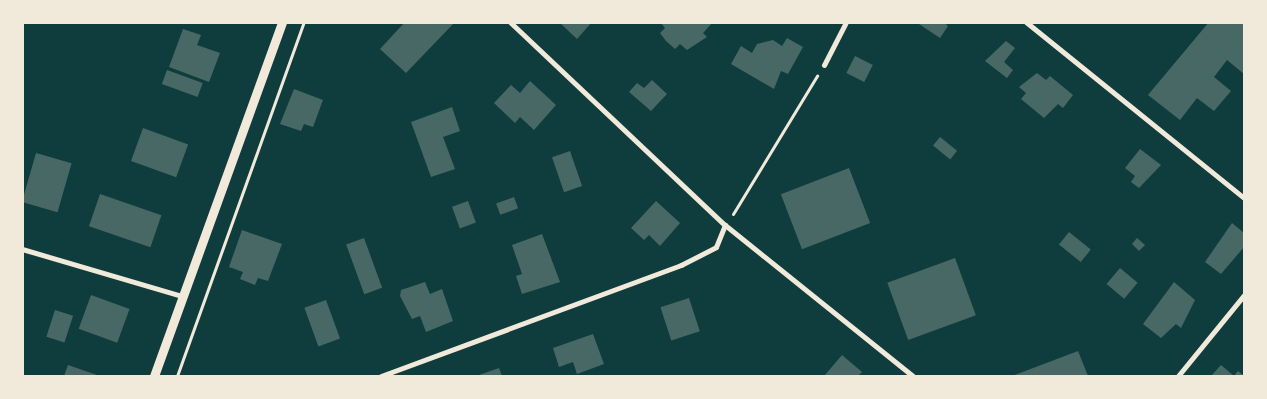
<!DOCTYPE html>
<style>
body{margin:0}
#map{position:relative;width:1267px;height:399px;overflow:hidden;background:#0f3d3e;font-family:"Noto Sans",sans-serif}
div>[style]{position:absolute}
.building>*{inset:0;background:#486865;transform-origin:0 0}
.path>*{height:3px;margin:-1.5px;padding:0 1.5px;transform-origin:1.5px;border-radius:1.5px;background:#f1e9da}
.minor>*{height:5px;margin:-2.5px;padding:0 2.5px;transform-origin:2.5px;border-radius:2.5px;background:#f1e9da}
.tertiary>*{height:9px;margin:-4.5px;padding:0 4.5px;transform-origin:4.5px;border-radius:4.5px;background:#f1e9da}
span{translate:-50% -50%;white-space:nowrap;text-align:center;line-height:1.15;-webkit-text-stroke:4px #f1e9da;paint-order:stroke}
.frame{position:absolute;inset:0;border:24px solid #f1e9da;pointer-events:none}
</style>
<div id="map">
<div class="building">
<i style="clip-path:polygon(405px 22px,455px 22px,406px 73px,380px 49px)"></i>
<i style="clip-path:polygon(559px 22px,592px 22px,577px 39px)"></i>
<i style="clip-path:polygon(660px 22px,713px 22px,703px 33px,707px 37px,687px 50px,680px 44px,675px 49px,666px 41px,660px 33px,665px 28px)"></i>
<i style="clip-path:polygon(916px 22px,944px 22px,948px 26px,940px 38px)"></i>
<i style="clip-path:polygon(1209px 22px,1244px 22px,1244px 74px,1227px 60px,1214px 77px,1231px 91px,1214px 111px,1197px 98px,1180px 120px,1148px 95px)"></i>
<i style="clip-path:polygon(183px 29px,201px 35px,197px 45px,220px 53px,209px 82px,169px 67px)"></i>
<i style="clip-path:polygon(787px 38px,803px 47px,788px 74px,781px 71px,774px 89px,731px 64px,741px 46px,752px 53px,757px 44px,773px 40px,782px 46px)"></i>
<i style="clip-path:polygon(1006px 41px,1015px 48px,1004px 62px,1013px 70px,1007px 78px,985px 61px)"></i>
<i style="left:855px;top:56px;width:20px;height:19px;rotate:27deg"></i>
<i style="left:167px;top:70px;width:38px;height:15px;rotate:20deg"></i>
<i style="clip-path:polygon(1037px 73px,1046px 80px,1050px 76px,1073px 95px,1063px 108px,1058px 104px,1044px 118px,1021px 99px,1026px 93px,1019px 87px)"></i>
<i style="clip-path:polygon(652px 80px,667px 94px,651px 111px,629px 92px,637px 83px,644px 88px)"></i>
<i style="clip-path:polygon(530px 81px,556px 105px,534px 130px,520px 117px,515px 123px,494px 103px,511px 85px,520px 93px)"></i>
<i style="clip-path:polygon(294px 89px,323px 100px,313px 127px,304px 124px,301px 131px,280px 124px)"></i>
<i style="clip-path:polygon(452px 107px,460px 131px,443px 137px,455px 169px,431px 177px,411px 122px)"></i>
<i style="left:143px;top:128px;width:48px;height:35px;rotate:20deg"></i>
<i style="left:940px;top:137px;width:22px;height:11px;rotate:39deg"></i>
<i style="clip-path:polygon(1140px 149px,1161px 165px,1139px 188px,1131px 182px,1135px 176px,1125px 168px)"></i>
<i style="left:570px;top:151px;width:37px;height:19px;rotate:71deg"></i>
<i style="left:36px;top:153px;width:37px;height:51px;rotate:16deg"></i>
<i style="left:849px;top:168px;width:59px;height:73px;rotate:69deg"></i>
<i style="left:100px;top:194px;width:65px;height:34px;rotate:19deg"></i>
<i style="left:514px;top:197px;width:12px;height:19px;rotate:70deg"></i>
<i style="left:468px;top:201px;width:23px;height:17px;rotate:70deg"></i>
<i style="clip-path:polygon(656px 201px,680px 223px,660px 246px,649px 235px,644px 240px,631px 228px)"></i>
<i style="clip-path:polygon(1232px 223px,1244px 233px,1244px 247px,1221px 274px,1205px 262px)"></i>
<i style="clip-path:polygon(242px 230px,282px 244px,268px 281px,258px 278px,255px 285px,240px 279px,243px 272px,229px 267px)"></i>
<i style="left:1069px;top:232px;width:28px;height:16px;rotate:39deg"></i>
<i style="clip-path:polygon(542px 234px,560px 282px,522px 294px,516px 276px,522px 274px,512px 245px)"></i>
<i style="left:364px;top:238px;width:53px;height:19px;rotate:70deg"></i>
<i style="clip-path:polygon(1137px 238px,1145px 245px,1139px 251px,1132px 244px)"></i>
<i style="left:955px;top:258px;width:61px;height:72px;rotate:70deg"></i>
<i style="left:1120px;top:268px;width:23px;height:21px;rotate:40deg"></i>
<i style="clip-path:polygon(425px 282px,430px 294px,442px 289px,453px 321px,426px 332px,420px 316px,412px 319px,400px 296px,401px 290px)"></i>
<i style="clip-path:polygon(1174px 282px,1195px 300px,1181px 328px,1176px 324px,1161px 338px,1143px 324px)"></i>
<i style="left:91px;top:295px;width:41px;height:36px;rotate:20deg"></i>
<i style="left:689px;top:298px;width:35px;height:30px;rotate:72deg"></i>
<i style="left:326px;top:300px;width:41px;height:23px;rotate:70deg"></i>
<i style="left:55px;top:310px;width:19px;height:28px;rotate:18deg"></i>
<i style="clip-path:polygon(593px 334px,604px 364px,577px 374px,573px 362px,559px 367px,553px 348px)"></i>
<i style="clip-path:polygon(1078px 351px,1088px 376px,1012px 376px)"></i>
<i style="clip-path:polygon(842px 355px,862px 372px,858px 376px,825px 375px)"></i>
<i style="clip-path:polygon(68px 365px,100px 376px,64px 376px)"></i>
<i style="clip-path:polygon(1221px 365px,1234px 376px,1238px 371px,1244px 376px,1211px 376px)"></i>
<i style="clip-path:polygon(499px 368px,502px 376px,476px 376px)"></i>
</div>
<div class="path">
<i style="left:733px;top:214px;width:162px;rotate:-58.7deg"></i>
<i style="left:177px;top:376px;width:376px;rotate:-70.3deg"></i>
</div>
<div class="minor">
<i style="left:510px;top:22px;width:296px;rotate:43.4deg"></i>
<i style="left:725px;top:225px;width:241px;rotate:38.8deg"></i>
<i style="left:1026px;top:22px;width:280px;rotate:38.9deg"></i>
<i style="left:824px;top:65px;width:48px;rotate:-62.9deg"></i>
<i style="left:22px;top:249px;width:167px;rotate:16.4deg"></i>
<i style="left:381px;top:376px;width:320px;rotate:-20.3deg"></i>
<i style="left:681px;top:265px;width:39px;rotate:-27deg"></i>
<i style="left:716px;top:247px;width:24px;rotate:-68deg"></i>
<i style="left:1178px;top:376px;width:104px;rotate:-50.8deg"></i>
</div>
<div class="tertiary">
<i style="left:154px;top:376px;width:376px;rotate:-70.1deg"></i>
</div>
<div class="frame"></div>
</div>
